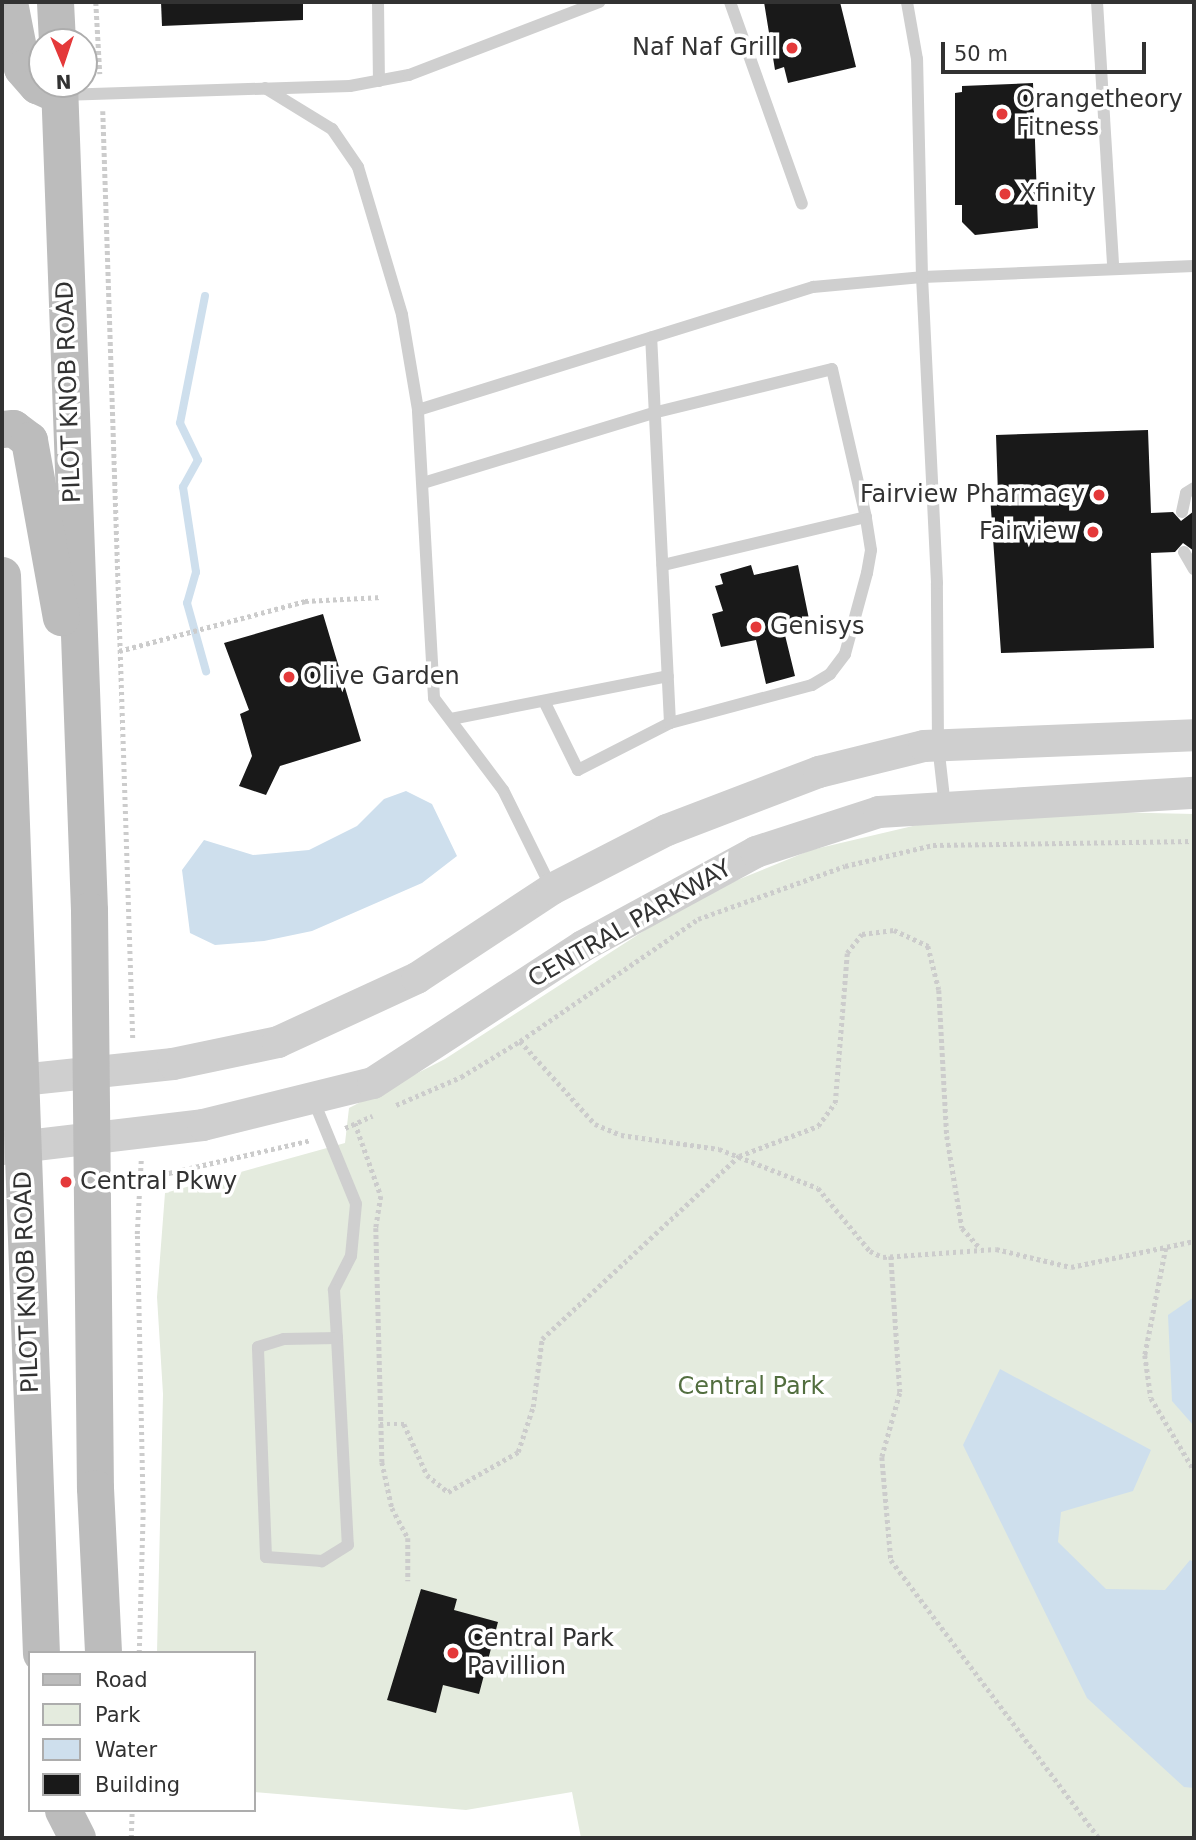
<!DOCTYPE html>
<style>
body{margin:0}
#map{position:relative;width:1196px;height:1840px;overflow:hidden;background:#fff;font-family:"DejaVu Sans",sans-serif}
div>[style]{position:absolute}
.green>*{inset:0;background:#e4ebde}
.water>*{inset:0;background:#cedfed}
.stream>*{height:8px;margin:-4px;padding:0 4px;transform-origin:4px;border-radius:4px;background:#cedfed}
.building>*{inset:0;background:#191919}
.path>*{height:4.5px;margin-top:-2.25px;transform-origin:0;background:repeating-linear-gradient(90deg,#ccc 0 3.5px,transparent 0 7px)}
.service>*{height:12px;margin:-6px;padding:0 6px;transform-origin:6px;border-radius:6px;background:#cfcfcf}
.tertiary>*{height:32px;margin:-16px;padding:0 16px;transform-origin:16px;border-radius:16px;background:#cfcfcf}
.secondary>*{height:37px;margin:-18.5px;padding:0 18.5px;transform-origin:18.5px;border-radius:18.5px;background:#bcbcbc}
.dots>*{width:19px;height:19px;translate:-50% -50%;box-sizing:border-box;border:4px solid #fff;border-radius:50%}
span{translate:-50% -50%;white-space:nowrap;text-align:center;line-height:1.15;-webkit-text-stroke:7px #fff;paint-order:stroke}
.poi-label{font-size:24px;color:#323232}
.right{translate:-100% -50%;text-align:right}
.left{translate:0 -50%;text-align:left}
.street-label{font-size:24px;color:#323232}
.park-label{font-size:24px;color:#526e3f}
.frame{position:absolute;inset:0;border:4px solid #323232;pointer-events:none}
.legend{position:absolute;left:28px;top:1651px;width:228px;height:161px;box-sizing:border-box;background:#fff;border:2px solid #adadad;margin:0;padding:9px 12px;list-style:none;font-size:21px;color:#323232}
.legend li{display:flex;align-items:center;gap:14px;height:35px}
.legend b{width:35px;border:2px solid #adadad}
.north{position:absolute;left:28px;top:28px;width:70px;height:70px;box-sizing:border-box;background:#fff;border:2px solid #adadad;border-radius:50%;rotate:178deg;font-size:19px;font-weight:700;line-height:28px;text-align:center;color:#323232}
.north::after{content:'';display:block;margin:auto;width:24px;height:32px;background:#e4393a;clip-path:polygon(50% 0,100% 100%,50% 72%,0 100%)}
.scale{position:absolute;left:941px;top:42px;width:205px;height:32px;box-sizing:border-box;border:4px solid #323232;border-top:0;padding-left:9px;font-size:21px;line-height:24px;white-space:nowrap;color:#323232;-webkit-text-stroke:5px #fff;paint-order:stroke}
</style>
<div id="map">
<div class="green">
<i style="clip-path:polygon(1107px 812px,1194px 814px,1194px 1838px,581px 1838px,572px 1792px,466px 1810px,254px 1792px,254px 1653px,157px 1653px,163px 1394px,157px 1297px,165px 1193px,345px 1143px,349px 1108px,445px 1059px,698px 896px,811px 850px,934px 821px)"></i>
</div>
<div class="water">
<i style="clip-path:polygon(406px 791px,432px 804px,457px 856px,422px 883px,312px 931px,264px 941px,215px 945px,190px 933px,182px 870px,204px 840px,253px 855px,309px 850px,357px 826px,384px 799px)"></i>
<i style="clip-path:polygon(1194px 1297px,1194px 1426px,1172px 1401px,1168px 1315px)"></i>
<i style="clip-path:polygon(1000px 1369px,1151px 1450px,1133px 1491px,1061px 1512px,1058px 1542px,1106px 1589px,1165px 1590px,1190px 1560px,1194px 1562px,1194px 1788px,1184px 1787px,1087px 1698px,963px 1445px)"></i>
</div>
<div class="stream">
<i style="left:205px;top:296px;width:129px;rotate:101.1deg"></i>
<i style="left:180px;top:423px;width:41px;rotate:64.1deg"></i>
<i style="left:198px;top:460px;width:31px;rotate:119deg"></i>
<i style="left:183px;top:487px;width:86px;rotate:81.3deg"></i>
<i style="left:196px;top:572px;width:32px;rotate:106deg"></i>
<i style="left:187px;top:603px;width:71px;rotate:74.4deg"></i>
</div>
<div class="building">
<i style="clip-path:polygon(161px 2px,303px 2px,303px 20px,162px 26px)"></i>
<i style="clip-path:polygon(764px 2px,840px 2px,856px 67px,788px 83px,784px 67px,775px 70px)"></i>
<i style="clip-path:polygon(1033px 83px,1038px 228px,975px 235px,962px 222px,962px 205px,955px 205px,955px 93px,962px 92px,962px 86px)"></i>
<i style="clip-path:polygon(1148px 430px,1151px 513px,1173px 512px,1181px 521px,1194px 511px,1194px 551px,1183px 543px,1175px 552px,1151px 553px,1154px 648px,1001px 653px,990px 495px,998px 495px,996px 435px)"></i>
<i style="clip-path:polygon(751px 565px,754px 575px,798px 565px,810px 624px,784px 631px,795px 676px,766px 684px,756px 640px,721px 647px,712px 614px,723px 611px,715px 586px,723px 584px,720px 574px)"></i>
<i style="clip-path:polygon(323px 614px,361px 741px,280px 766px,266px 795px,239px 786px,252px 756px,240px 714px,249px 710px,224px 643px)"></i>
<i style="clip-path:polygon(421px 1589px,457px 1599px,454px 1610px,498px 1622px,479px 1694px,443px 1685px,436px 1713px,387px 1700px)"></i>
</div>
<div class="path">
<i style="left:96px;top:2px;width:72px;rotate:86.8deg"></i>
<i style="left:103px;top:111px;width:929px;rotate:88.15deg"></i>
<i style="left:119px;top:651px;width:193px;rotate:-15deg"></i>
<i style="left:305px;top:601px;width:77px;rotate:-3deg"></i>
<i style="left:520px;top:1041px;width:112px;rotate:47.9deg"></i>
<i style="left:595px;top:1124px;width:28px;rotate:23deg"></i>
<i style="left:621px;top:1135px;width:99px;rotate:8.1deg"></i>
<i style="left:719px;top:1149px;width:106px;rotate:21.5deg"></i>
<i style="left:818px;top:1188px;width:82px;rotate:50.5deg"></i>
<i style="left:870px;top:1251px;width:14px;rotate:25deg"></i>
<i style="left:883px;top:1257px;width:113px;rotate:-4deg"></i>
<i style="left:996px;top:1249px;width:77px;rotate:13.5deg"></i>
<i style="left:1071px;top:1267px;width:126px;rotate:-11.9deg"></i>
<i style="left:396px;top:1105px;width:71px;rotate:-23.3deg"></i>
<i style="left:461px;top:1077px;width:69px;rotate:-31.4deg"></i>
<i style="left:520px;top:1041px;width:216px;rotate:-34.4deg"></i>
<i style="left:698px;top:919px;width:156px;rotate:-19.8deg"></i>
<i style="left:845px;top:866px;width:90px;rotate:-13.4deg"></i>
<i style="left:933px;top:845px;width:261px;rotate:-0.9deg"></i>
<i style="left:355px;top:1123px;width:77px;rotate:70.4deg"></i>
<i style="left:381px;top:1196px;width:32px;rotate:99deg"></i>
<i style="left:376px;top:1228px;width:234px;rotate:88.5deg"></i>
<i style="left:382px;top:1462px;width:47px;rotate:77.7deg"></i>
<i style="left:392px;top:1508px;width:34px;rotate:62deg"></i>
<i style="left:408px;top:1538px;width:43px;rotate:90deg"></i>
<i style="left:345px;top:1128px;width:30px;rotate:-24deg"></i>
<i style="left:121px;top:1184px;width:195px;rotate:-13deg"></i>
<i style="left:1166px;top:1248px;width:109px;rotate:101.1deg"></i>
<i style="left:1145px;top:1355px;width:43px;rotate:82.1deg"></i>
<i style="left:1151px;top:1398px;width:84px;rotate:59.2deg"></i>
<i style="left:891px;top:1256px;width:137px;rotate:86.2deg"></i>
<i style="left:900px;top:1393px;width:66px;rotate:105.7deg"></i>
<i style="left:882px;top:1457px;width:103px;rotate:85deg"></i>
<i style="left:891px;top:1560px;width:347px;rotate:53.2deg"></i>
<i style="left:380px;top:1424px;width:24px"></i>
<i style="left:404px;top:1424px;width:56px;rotate:65.7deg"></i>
<i style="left:427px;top:1475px;width:27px;rotate:39deg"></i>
<i style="left:448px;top:1492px;width:81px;rotate:-29.7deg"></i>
<i style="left:518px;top:1452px;width:47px;rotate:-71.6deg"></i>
<i style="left:533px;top:1407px;width:69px;rotate:-82.5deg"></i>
<i style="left:542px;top:1339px;width:269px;rotate:-42.9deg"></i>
<i style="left:739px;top:1156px;width:85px;rotate:-20.8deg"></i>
<i style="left:818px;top:1126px;width:29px;rotate:-54deg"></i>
<i style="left:835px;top:1103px;width:150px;rotate:-85.4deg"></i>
<i style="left:847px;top:953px;width:24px;rotate:-52deg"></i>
<i style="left:862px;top:934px;width:32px;rotate:-7deg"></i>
<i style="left:894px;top:930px;width:38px;rotate:25deg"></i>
<i style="left:928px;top:946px;width:45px;rotate:76deg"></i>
<i style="left:939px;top:990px;width:146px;rotate:86.9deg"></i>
<i style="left:947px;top:1136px;width:93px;rotate:80.7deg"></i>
<i style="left:962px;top:1228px;width:28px;rotate:48deg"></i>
<i style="left:139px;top:1653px;width:141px;rotate:-88.4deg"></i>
<i style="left:143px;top:1512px;width:278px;rotate:-91.2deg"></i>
<i style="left:137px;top:1234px;width:74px;rotate:-86.9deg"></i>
<i style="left:131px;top:1838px;width:28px;rotate:-88deg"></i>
</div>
<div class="service">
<i style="left:378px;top:2px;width:79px;rotate:89.3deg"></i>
<i style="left:730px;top:2px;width:214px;rotate:70.4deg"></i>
<i style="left:1097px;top:2px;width:265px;rotate:86.5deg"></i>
<i style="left:265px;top:88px;width:79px;rotate:31.5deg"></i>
<i style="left:332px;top:129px;width:46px;rotate:55.6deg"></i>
<i style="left:358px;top:167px;width:154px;rotate:73.4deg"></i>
<i style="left:402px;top:315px;width:96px;rotate:80.4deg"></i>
<i style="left:61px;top:95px;width:289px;rotate:-1.8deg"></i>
<i style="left:350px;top:86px;width:60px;rotate:-10.6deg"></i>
<i style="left:409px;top:75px;width:204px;rotate:-21deg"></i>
<i style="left:423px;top:483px;width:245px;rotate:-16.9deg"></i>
<i style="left:657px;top:412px;width:180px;rotate:-13.8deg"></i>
<i style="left:832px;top:369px;width:152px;rotate:77.1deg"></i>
<i style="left:866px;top:517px;width:209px;rotate:166.7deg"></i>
<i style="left:1182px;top:512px;width:19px;rotate:-78deg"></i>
<i style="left:1186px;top:493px;width:9px;rotate:-32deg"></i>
<i style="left:1184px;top:552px;width:20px;rotate:60deg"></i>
<i style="left:544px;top:701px;width:77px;rotate:63.8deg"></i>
<i style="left:578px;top:770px;width:103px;rotate:-27.1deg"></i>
<i style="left:670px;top:723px;width:386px;rotate:-92.8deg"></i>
<i style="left:451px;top:719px;width:221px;rotate:-11.2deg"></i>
<i style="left:670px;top:723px;width:147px;rotate:-15deg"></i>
<i style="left:812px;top:685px;width:21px;rotate:-31deg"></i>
<i style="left:830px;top:674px;width:25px;rotate:-53deg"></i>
<i style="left:845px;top:654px;width:84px;rotate:-74.8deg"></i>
<i style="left:867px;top:573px;width:23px;rotate:-80deg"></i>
<i style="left:871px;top:550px;width:33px;rotate:-99deg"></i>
<i style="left:945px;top:807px;width:62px;rotate:-96.4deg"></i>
<i style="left:938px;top:745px;width:162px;rotate:-90.4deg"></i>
<i style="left:937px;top:583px;width:306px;rotate:-92.8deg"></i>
<i style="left:922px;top:277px;width:272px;rotate:-2.3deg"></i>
<i style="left:552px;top:889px;width:110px;rotate:-116.3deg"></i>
<i style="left:503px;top:790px;width:115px;rotate:-126.9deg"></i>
<i style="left:434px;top:698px;width:288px;rotate:-93.2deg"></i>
<i style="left:418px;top:410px;width:414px;rotate:-17.3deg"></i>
<i style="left:813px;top:287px;width:109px;rotate:-5.2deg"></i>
<i style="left:922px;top:277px;width:218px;rotate:-91.3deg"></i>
<i style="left:917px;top:59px;width:58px;rotate:-100deg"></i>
<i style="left:313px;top:1099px;width:113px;rotate:67.7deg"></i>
<i style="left:356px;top:1204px;width:52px;rotate:95.5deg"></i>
<i style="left:351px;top:1256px;width:38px;rotate:117deg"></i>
<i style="left:334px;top:1290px;width:48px;rotate:86.4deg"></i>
<i style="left:337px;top:1338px;width:207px;rotate:87deg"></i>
<i style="left:348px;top:1545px;width:31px;rotate:148deg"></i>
<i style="left:322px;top:1561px;width:56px;rotate:-175.9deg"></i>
<i style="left:266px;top:1557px;width:210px;rotate:-92.2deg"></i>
<i style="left:258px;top:1347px;width:27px;rotate:-17deg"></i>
<i style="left:284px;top:1339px;width:53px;rotate:-1.1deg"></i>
</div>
<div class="tertiary">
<i style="left:2px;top:1082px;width:172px;rotate:-6deg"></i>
<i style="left:173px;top:1064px;width:107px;rotate:-11.8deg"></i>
<i style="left:278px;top:1042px;width:153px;rotate:-24.7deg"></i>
<i style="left:417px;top:978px;width:162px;rotate:-33.4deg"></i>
<i style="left:552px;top:889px;width:129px;rotate:-27.2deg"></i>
<i style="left:667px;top:830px;width:163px;rotate:-20.9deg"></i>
<i style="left:819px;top:772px;width:108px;rotate:-13.9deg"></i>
<i style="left:924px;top:746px;width:270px;rotate:-2.3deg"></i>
<i style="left:2px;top:1149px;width:202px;rotate:-6.8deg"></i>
<i style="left:203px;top:1125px;width:175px;rotate:-13.9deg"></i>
<i style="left:373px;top:1083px;width:251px;rotate:-33.1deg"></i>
<i style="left:583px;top:946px;width:197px;rotate:-28.5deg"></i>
<i style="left:756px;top:852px;width:129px;rotate:-18deg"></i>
<i style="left:879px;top:812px;width:316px;rotate:-3.5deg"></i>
</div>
<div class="secondary">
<i style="left:9px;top:2px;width:67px;rotate:78.9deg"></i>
<i style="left:22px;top:68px;width:23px;rotate:49deg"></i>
<i style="left:37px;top:85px;width:24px;rotate:24deg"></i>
<i style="left:55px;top:2px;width:40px;rotate:87.1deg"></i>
<i style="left:59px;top:84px;width:827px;rotate:87.92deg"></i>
<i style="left:89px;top:910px;width:578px;rotate:89.41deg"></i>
<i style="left:95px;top:1488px;width:165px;rotate:87.2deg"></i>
<i style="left:2px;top:429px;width:11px;rotate:-5deg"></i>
<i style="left:13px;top:428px;width:20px;rotate:37deg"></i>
<i style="left:29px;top:440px;width:180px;rotate:79.8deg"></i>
<i style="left:2px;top:575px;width:1079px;rotate:87.93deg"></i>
<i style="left:63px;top:1810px;width:31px;rotate:63deg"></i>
</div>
<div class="dots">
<i style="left:792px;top:48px;background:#e4393a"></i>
<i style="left:1002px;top:114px;background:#e4393a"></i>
<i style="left:1005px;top:194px;background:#e4393a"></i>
<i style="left:1099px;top:495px;background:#e4393a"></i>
<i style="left:1093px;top:532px;background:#e4393a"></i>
<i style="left:756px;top:627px;background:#e4393a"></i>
<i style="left:289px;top:677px;background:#e4393a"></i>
<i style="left:66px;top:1182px;background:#e4393a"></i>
<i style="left:453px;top:1653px;background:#e4393a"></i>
</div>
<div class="poi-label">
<span class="right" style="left:778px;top:48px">Naf Naf Grill</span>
<span class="left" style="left:1016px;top:114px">Orangetheory<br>Fitness</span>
<span class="left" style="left:1019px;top:194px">Xfinity</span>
<span class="right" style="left:1085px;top:495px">Fairview Pharmacy</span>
<span class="right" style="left:1077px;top:532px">Fairview</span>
<span class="left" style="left:770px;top:627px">Genisys</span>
<span class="left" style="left:303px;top:677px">Olive Garden</span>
<span class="left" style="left:80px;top:1182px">Central Pkwy</span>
<span class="left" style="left:467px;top:1653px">Central Park<br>Pavillion</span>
</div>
<div class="street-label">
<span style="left:69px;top:392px;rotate:-92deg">PILOT KNOB ROAD</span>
<span style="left:630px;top:924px;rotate:-30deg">CENTRAL PARKWAY</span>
<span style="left:27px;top:1282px;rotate:-92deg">PILOT KNOB ROAD</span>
</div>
<div class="park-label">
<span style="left:751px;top:1387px">Central Park</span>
</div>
<div class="frame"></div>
<ul class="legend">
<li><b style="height:9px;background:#bcbcbc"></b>Road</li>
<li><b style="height:19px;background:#e4ebde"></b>Park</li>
<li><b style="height:19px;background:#cedfed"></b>Water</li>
<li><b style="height:19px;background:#191919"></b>Building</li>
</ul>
<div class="north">N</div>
<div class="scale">50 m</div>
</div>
